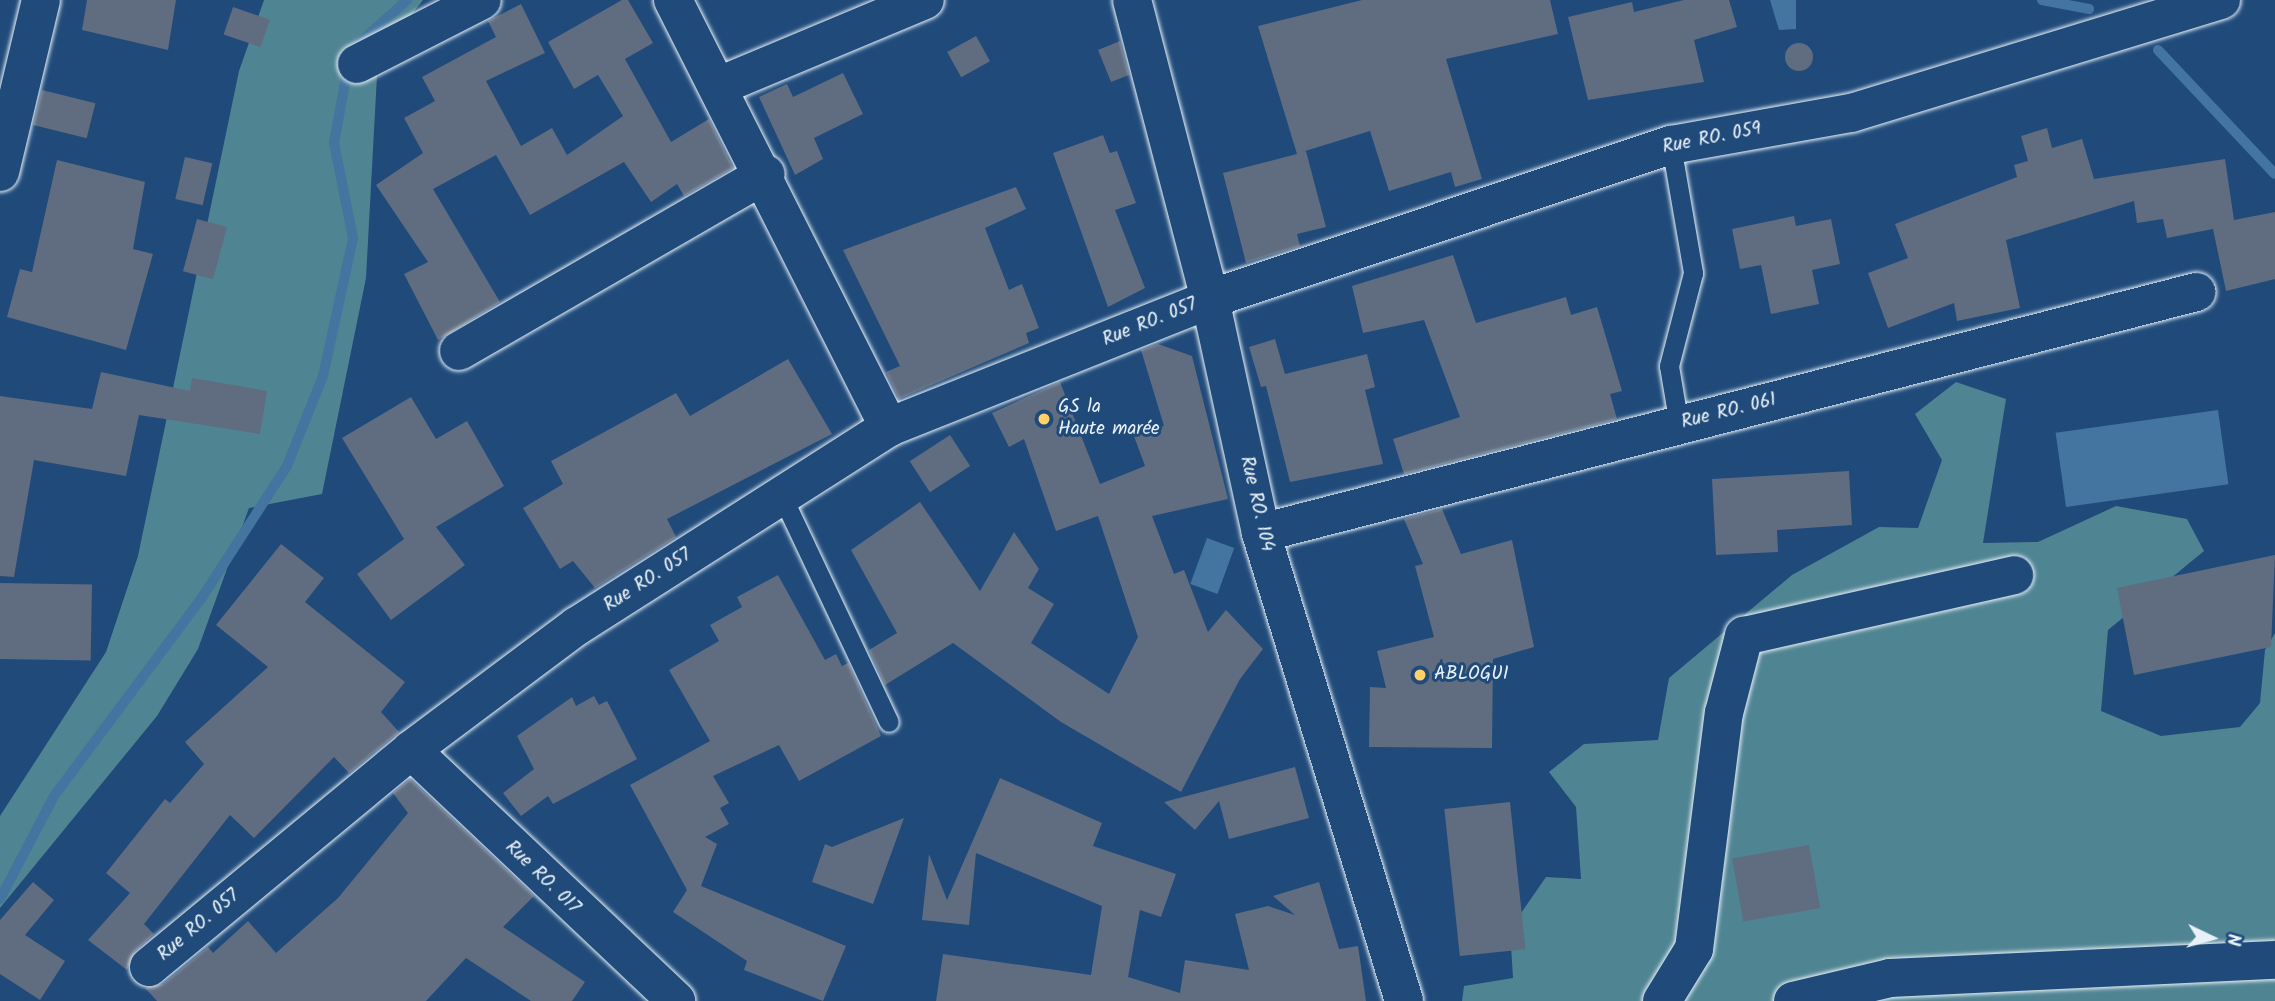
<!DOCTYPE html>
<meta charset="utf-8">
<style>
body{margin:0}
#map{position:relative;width:2275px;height:1001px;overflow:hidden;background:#1f4a7a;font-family:Kalam,sans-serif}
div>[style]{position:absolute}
.green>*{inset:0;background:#4f8492}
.water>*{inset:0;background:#4375a0;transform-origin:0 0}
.stream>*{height:10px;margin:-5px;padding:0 5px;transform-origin:5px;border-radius:5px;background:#4375a0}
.building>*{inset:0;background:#606c80;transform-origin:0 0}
.round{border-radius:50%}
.roads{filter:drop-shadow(0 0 2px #e8f1f8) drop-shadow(0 0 2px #e8f1f8)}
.lane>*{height:19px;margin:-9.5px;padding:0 9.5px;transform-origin:9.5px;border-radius:9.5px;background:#1f4a7a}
.street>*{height:38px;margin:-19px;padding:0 19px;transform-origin:19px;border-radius:19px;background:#1f4a7a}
.dots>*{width:19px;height:19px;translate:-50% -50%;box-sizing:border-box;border:4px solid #1f4a7a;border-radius:50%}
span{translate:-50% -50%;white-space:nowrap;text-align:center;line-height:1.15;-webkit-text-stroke:6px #1f4a7a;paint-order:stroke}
.street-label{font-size:19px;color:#e8f1f8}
.poi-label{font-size:19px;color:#e8f1f8}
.left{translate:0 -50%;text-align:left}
.north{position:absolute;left:2177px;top:903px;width:70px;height:70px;-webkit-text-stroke:5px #1f4a7a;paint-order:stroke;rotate:95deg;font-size:19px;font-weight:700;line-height:28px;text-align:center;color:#e8f1f8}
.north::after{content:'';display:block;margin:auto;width:24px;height:32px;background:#e8f1f8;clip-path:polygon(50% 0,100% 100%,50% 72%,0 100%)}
</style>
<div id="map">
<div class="green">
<i style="clip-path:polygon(264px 0,423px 0,378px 57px,366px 278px,322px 494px,249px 508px,198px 649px,157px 716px,0 908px,0 816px,106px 652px,138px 556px,239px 71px)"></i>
<i style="clip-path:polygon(1956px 382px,2006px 399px,1983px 543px,2038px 542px,2116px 506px,2187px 519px,2204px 551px,2108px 630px,2101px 711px,2161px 736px,2240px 727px,2260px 703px,2265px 650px,2275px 633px,2275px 1001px,1462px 1001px,1464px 986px,1513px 978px,1510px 929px,1546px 877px,1581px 879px,1576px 807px,1549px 772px,1584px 744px,1658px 740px,1669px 678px,1792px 575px,1879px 527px,1918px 528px,1942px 460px,1915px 414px)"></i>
</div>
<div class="water">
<i style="clip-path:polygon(1770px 0,1796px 0,1796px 29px,1779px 30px)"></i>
<i style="left:2218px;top:410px;width:75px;height:164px;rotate:82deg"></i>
<i style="left:1207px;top:538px;width:29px;height:49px;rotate:20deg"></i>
</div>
<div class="stream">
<i style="left:2042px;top:0;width:48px;rotate:10.8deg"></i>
<i style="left:356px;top:46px;width:69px;rotate:-42deg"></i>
<i style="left:2158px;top:50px;width:170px;rotate:46.7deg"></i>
<i style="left:0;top:899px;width:116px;rotate:-62.3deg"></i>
<i style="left:54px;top:796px;width:246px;rotate:-53.3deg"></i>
<i style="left:201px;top:599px;width:158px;rotate:-57.1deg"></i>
<i style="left:287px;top:466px;width:97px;rotate:-68.2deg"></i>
<i style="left:323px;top:376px;width:141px;rotate:-77.7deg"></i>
<i style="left:353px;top:238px;width:97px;rotate:-101.3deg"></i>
<i style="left:334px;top:143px;width:78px;rotate:-79.7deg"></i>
</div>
<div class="building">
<i style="clip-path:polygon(87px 0,176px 0,168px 50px,82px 30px)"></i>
<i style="clip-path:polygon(622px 0,628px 0,653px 43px,625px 59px,671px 142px,709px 119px,733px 168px,684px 196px,677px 184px,651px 202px,624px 162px,530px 215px,496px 155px,433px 189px,500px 302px,438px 340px,404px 274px,428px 262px,376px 185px,423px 153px,404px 118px,435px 101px,422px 77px,496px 37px,488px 21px,521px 4px,545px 53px,486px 81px,521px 146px,552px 128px,567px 155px,623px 116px,598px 75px,574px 89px,548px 42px)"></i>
<i style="clip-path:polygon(1362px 0,1550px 0,1558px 34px,1446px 59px,1482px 179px,1455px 187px,1451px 172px,1389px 191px,1370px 131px,1302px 152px,1306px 151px,1326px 227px,1297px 234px,1300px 246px,1246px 263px,1223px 173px,1297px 154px,1258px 26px)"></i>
<i style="clip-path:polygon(1684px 0,1729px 0,1737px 27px,1694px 40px,1704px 82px,1588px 100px,1568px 17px,1632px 2px,1634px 12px)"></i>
<i style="left:233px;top:7px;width:39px;height:29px;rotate:19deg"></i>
<i style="left:976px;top:36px;width:29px;height:33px;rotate:61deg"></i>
<i style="clip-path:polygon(1120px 41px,1129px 75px,1111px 82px,1098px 50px)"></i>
<i class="round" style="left:1785px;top:43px;width:28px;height:28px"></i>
<i style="clip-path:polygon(843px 73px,863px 114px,814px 138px,823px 159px,795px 175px,759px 97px,787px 84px,793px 97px)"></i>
<i style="left:42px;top:90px;width:55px;height:36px;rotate:14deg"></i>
<i style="clip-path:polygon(2047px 128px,2052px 148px,2082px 139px,2094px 179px,2225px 159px,2234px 220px,2275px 212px,2275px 279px,2226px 291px,2213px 229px,2167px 238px,2163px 219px,2137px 223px,2134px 201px,2006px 240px,2020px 308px,1957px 321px,1954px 303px,1888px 328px,1868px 273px,1908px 258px,1895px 224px,2017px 177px,2014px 165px,2028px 161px,2021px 136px)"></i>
<i style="clip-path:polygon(1103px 135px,1110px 153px,1117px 151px,1136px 203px,1115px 210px,1145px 288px,1108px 307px,1053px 153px)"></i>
<i style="left:185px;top:157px;width:28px;height:43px;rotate:13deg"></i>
<i style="clip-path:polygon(57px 160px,145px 182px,133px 249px,153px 254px,126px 350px,7px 317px,20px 269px,32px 272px)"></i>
<i style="clip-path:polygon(1016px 187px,1026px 209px,985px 228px,1009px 290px,1022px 284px,1039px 328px,1026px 333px,1029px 343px,899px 399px,886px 372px,900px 366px,843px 250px)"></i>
<i style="clip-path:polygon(1794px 216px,1796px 226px,1831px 219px,1840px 264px,1812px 270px,1819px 304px,1771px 314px,1761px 265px,1740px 269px,1732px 229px)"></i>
<i style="left:197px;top:219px;width:31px;height:54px;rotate:15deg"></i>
<i style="clip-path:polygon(1453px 255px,1476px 323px,1566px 297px,1571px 315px,1597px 307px,1622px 391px,1610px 394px,1617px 419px,1404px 474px,1393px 439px,1460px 417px,1424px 320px,1363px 333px,1352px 286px)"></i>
<i style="clip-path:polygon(1275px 339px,1285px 374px,1367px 354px,1375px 387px,1365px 390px,1383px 464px,1290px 482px,1266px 386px,1261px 387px,1249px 347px)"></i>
<i style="clip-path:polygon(1158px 344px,1192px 356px,1228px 499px,1152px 516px,1174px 574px,1184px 570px,1208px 632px,1226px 610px,1263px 649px,1240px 679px,1181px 792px,1061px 722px,953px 643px,885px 685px,869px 650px,897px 633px,851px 550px,920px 502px,980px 591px,1014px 532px,1039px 569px,1028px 588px,1054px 604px,1031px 643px,1109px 694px,1138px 637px,1098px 516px,1056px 531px,1024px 439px,1009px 447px,992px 413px,1060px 382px,1100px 484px,1145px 466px,1132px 431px,1164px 426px,1141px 350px)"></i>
<i style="clip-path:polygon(788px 359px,832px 434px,667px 519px,676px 537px,595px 588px,573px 561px,560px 569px,523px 508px,563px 484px,551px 461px,676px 393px,690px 416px)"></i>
<i style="clip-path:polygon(101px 372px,190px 391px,192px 378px,267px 391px,260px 434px,139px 415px,126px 476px,34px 460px,14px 577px,0 576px,0 396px,92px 409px)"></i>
<i style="clip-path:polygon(411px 397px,436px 439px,467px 421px,504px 486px,436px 527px,465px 565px,391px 620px,357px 574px,404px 539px,342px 438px)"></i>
<i style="left:950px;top:435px;width:37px;height:48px;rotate:57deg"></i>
<i style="clip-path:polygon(1849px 471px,1852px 525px,1777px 530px,1778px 552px,1716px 555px,1712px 479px)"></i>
<i style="clip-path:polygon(1442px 509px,1461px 554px,1512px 540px,1534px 647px,1493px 659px,1492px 748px,1369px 747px,1370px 687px,1386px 688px,1377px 651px,1434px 637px,1415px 566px,1423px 564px,1404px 519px)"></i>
<i style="clip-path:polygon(281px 544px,324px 578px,305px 602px,405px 682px,381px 712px,399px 732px,349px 773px,334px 757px,254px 838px,230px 815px,144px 924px,154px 934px,135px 951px,127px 970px,88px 940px,130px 893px,106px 873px,165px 799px,170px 803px,204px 764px,185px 742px,268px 667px,216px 625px)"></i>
<i style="clip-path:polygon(2275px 555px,2271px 647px,2134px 675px,2117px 588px)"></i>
<i style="clip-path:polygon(778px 575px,825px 660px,836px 654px,842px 666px,848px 663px,881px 736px,799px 781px,779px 745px,713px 776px,729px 803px,720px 808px,729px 824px,705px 837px,717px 844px,701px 886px,846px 946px,823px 1001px,744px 970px,747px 961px,673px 912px,687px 890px,630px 785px,710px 741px,669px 670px,719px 641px,710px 625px,742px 607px,737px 597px)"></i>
<i style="left:0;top:583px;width:92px;height:76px;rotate:1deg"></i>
<i style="clip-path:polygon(594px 696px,599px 705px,607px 701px,637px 759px,553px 804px,548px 796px,521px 816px,503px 793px,534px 769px,517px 736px,572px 697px,576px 706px)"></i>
<i style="clip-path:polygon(1295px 767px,1309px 818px,1229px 839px,1219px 801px,1195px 830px,1164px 802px)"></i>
<i style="clip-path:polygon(1000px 778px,1102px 823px,1093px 846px,1176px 874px,1161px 917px,1140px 910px,1128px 977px,1180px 993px,1185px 960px,1249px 970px,1235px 914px,1268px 906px,1295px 915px,1273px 896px,1319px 882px,1339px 949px,1358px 946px,1366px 1001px,936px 1001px,943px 954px,1091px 975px,1102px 906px,976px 853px,969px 925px,922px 920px,929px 854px,947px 900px)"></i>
<i style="clip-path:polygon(410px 779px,534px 896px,503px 927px,585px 982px,572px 1001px,531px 1001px,466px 958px,426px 1001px,157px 1001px,145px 988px,163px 984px,208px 947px,213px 953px,248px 921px,276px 953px,338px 898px,408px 813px,393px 793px)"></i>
<i style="left:1510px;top:802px;width:148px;height:66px;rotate:84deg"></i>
<i style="clip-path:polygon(904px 818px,873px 904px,812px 882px,825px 844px,832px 847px)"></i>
<i style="left:1809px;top:845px;width:64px;height:78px;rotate:80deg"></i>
<i style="clip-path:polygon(33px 882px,54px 900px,25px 935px,65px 961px,40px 1000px,0 974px,0 920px)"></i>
</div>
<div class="roads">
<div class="lane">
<i style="left:1671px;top:145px;width:130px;rotate:80.2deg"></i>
<i style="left:1693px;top:273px;width:96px;rotate:104.5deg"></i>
<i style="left:1669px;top:366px;width:60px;rotate:80.4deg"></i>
<i style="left:781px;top:494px;width:252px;rotate:64.7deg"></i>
</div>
<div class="street">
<i style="left:673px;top:0;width:479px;rotate:63.2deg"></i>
<i style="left:1132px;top:0;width:309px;rotate:75.4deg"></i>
<i style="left:1210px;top:299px;width:239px;rotate:77.7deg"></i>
<i style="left:1261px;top:533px;width:489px;rotate:73deg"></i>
<i style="left:357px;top:64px;width:140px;rotate:-27.1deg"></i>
<i style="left:719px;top:86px;width:223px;rotate:-22.7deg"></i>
<i style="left:0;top:172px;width:177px;rotate:-76.6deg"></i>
<i style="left:459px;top:351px;width:354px;rotate:-30deg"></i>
<i style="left:1261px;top:533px;width:966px;rotate:-14.45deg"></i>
<i style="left:411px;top:750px;width:365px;rotate:43.4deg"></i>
<i style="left:149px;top:967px;width:340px;rotate:-39.6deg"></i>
<i style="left:411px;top:750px;width:207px;rotate:-36.8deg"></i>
<i style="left:577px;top:626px;width:370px;rotate:-32.5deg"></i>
<i style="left:889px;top:427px;width:346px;rotate:-21.7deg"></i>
<i style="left:1210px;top:299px;width:486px;rotate:-18.5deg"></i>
<i style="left:1671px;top:145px;width:183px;rotate:-10.1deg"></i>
<i style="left:1851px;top:113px;width:387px;rotate:-17deg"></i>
<i style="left:1662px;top:1001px;width:61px;rotate:-58.4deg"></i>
<i style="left:1694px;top:949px;width:238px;rotate:-82.8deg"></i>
<i style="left:1724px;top:713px;width:80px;rotate:-75.4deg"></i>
<i style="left:1744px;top:636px;width:277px;rotate:-12.7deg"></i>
<i style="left:1793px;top:1001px;width:100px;rotate:-13.3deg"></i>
<i style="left:1890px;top:978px;width:385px;rotate:-2.7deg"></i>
</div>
</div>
<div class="dots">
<i style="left:1044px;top:419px;background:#ffd166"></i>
<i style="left:1420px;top:675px;background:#ffd166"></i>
</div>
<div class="street-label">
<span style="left:1712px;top:139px;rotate:-11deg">Rue RO. 059</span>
<span style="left:1150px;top:323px;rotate:-22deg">Rue RO. 057</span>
<span style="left:1729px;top:412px;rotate:-14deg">Rue RO. 061</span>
<span style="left:1256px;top:504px;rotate:77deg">Rue RO. 104</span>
<span style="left:648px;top:581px;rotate:-33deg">Rue RO. 057</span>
<span style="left:542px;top:878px;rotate:44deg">Rue RO. 017</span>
<span style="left:199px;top:926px;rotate:-40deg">Rue RO. 057</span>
</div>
<div class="poi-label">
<span class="left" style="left:1058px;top:419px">GS la<br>Haute marée</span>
<span class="left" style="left:1434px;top:675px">ABLOGUI</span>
</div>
<div class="north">N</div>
</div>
